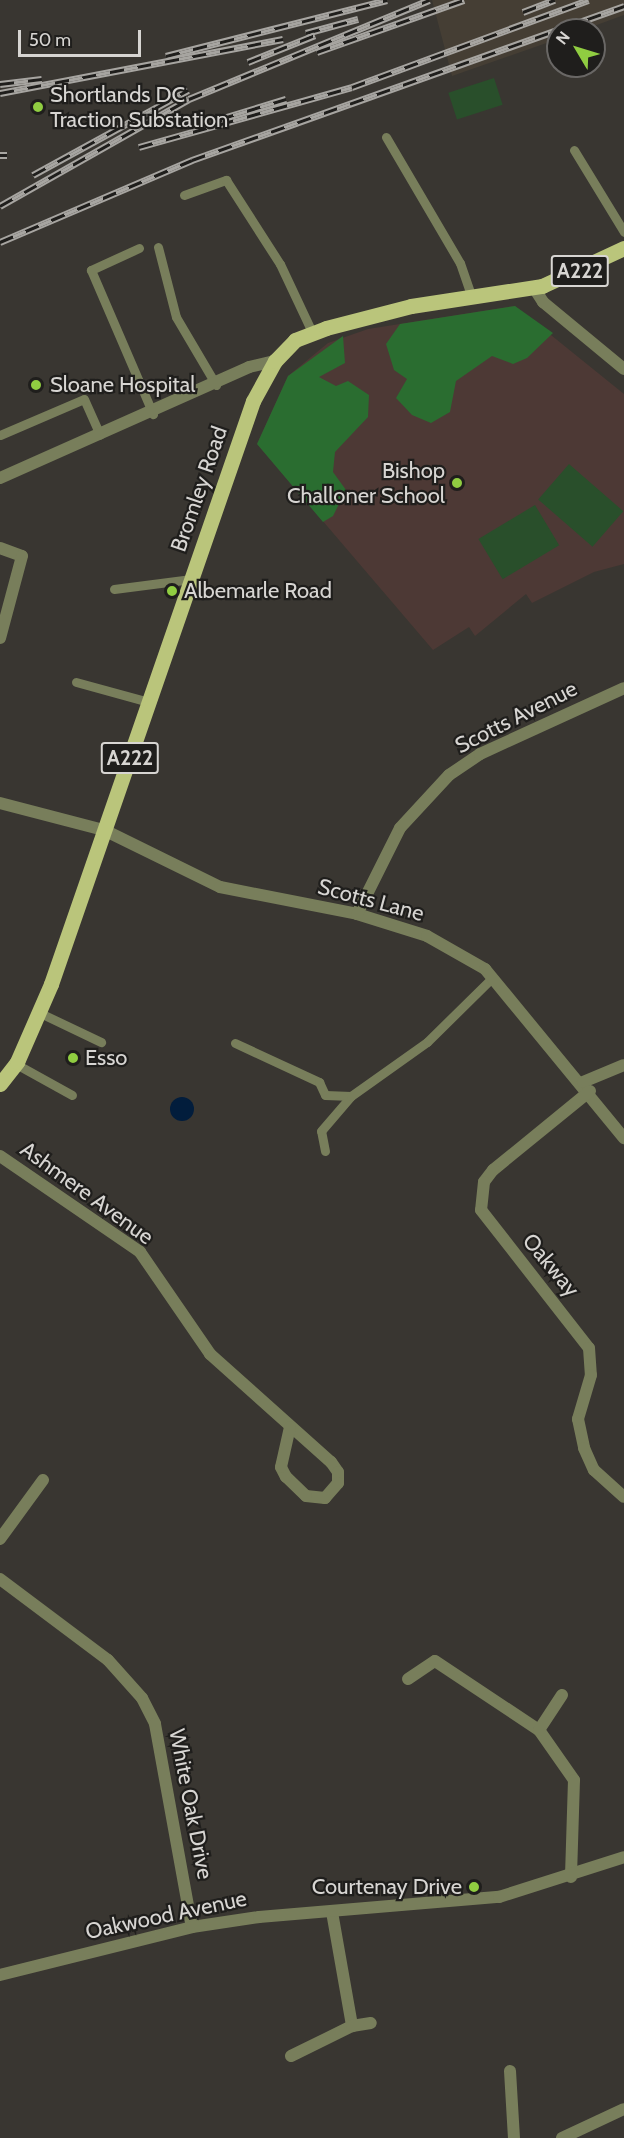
<!DOCTYPE html>
<style>
body{margin:0}
#map{position:relative;width:624px;height:2138px;overflow:hidden;background:#393631;font-family:Cabin,sans-serif}
div>[style]{position:absolute}
.built>*{inset:0;background:#453e34}
.education>*{inset:0;background:#4d3935}
.green>*{inset:0;background:#294f2b;transform-origin:0 0}
.forest>*{inset:0;background:#2a6d30}
.water>*{inset:0;background:#021d3c}
.round{border-radius:50%}
.service>*{height:9px;margin:-4.5px;padding:0 4.5px;transform-origin:4.5px;border-radius:4.5px;background:#787e5b}
.minor>*{height:12px;margin:-6px;padding:0 6px;transform-origin:6px;border-radius:6px;background:#787e5b}
.primary>*{height:15px;margin:-7.5px;padding:0 7.5px;transform-origin:7.5px;border-radius:7.5px;background:#bac57b}
.rail>*{height:7px;margin-top:-3.5px;transform-origin:0;background:repeating-linear-gradient(90deg,#1f1e1c 0 14px,#a7a5a1 0 28px);box-sizing:border-box;border-block:2px solid #a7a5a1}
.dots>*{width:16px;height:16px;translate:-50% -50%;box-sizing:border-box;border:3px solid #1f1e1c;border-radius:50%}
span{translate:-50% -50%;white-space:nowrap;text-align:center;line-height:1.15;-webkit-text-stroke:4.5px #1f1e1c;paint-order:stroke}
.shield-label span{padding:2px 4px;background:#1f1e1c;border:2px solid;border-radius:4px;-webkit-text-stroke-width:0}
.shield-label{font-size:21px;color:#d7d5d2;font-weight:700}
.poi-label{font-size:22px;color:#d7d5d2}
.left{translate:0 -50%;text-align:left}
.right{translate:-100% -50%;text-align:right}
.street-label{font-size:22px;color:#d7d5d2}
.north{position:absolute;left:546px;top:18px;width:60px;height:60px;box-sizing:border-box;background:#1f1e1c;border:2px solid #696765;border-radius:50%;rotate:308deg;font-size:16px;font-weight:700;line-height:24px;text-align:center;color:#d7d5d2}
.north::after{content:'';display:block;margin:auto;width:21px;height:27px;background:#90cd41;clip-path:polygon(50% 0,100% 100%,50% 72%,0 100%)}
.scale{position:absolute;left:18px;top:30px;width:123px;height:27px;box-sizing:border-box;border:3px solid #d7d5d2;border-top:0;padding-left:8px;font-size:18px;line-height:21px;white-space:nowrap;color:#d7d5d2;-webkit-text-stroke:4px #1f1e1c;paint-order:stroke}
</style>
<div id="map">
<div class="built">
<i style="clip-path:polygon(432px 0,624px 0,624px 15px,583px 30px,558px 30px,558px 39px,452px 76px)"></i>
</div>
<div class="education">
<i style="clip-path:polygon(515px 306px,624px 394px,624px 564px,594px 572px,532px 603px,526px 594px,475px 636px,469px 627px,433px 650px,257px 444px,288px 376px,328px 343px,368px 329px)"></i>
</div>
<div class="green">
<i style="left:494px;top:78px;width:28px;height:48px;rotate:72deg"></i>
<i style="left:569px;top:464px;width:72px;height:47px;rotate:41deg"></i>
<i style="left:535px;top:505px;width:47px;height:66px;rotate:59deg"></i>
</div>
<div class="forest">
<i style="clip-path:polygon(515px 306px,553px 333px,527px 358px,513px 364px,492px 356px,456px 381px,450px 412px,431px 423px,412px 415px,396px 398px,407px 379px,394px 370px,386px 344px,400px 324px)"></i>
<i style="clip-path:polygon(343px 336px,345px 363px,319px 377px,336px 386px,348px 381px,369px 395px,368px 417px,335px 452px,333px 472px,346px 490px,333px 516px,323px 522px,257px 444px,288px 376px)"></i>
</div>
<div class="water">
<i class="round" style="left:170px;top:1097px;width:24px;height:24px"></i>
</div>
<div class="service">
<i style="left:386px;top:137px;width:146px;rotate:59.6deg"></i>
<i style="left:460px;top:263px;width:36px;rotate:71deg"></i>
<i style="left:574px;top:150px;width:96px;rotate:58.6deg"></i>
<i style="left:184px;top:195px;width:45px;rotate:-19.7deg"></i>
<i style="left:226px;top:180px;width:100px;rotate:57.3deg"></i>
<i style="left:280px;top:264px;width:75px;rotate:64.8deg"></i>
<i style="left:158px;top:247px;width:72px;rotate:75.6deg"></i>
<i style="left:176px;top:317px;width:79px;rotate:59.5deg"></i>
<i style="left:139px;top:248px;width:53px;rotate:155.4deg"></i>
<i style="left:91px;top:270px;width:157px;rotate:66.7deg"></i>
<i style="left:0;top:435px;width:91px;rotate:-23.2deg"></i>
<i style="left:84px;top:399px;width:39px;rotate:66deg"></i>
<i style="left:114px;top:589px;width:78px;rotate:-7.4deg"></i>
<i style="left:76px;top:682px;width:76px;rotate:15.3deg"></i>
<i style="left:38px;top:1012px;width:70px;rotate:25.5deg"></i>
<i style="left:235px;top:1043px;width:93px;rotate:24.9deg"></i>
<i style="left:319px;top:1082px;width:14px;rotate:65deg"></i>
<i style="left:325px;top:1095px;width:26px;rotate:2deg"></i>
<i style="left:16px;top:1064px;width:64px;rotate:29deg"></i>
<i style="left:325px;top:1151px;width:20px;rotate:-101deg"></i>
<i style="left:321px;top:1131px;width:46px;rotate:-49.4deg"></i>
<i style="left:351px;top:1096px;width:93px;rotate:-35.4deg"></i>
<i style="left:427px;top:1042px;width:91px;rotate:-44.6deg"></i>
</div>
<div class="minor">
<i style="left:534px;top:288px;width:17px;rotate:57deg"></i>
<i style="left:543px;top:302px;width:105px;rotate:39.6deg"></i>
<i style="left:0;top:478px;width:273px;rotate:-24deg"></i>
<i style="left:249px;top:367px;width:27px;rotate:-13deg"></i>
<i style="left:0;top:548px;width:23px;rotate:20deg"></i>
<i style="left:22px;top:556px;width:85px;rotate:105deg"></i>
<i style="left:0;top:803px;width:107px;rotate:14.6deg"></i>
<i style="left:104px;top:830px;width:129px;rotate:26.2deg"></i>
<i style="left:220px;top:887px;width:140px;rotate:11.1deg"></i>
<i style="left:357px;top:914px;width:73px;rotate:17.4deg"></i>
<i style="left:427px;top:936px;width:67px;rotate:29.6deg"></i>
<i style="left:485px;top:969px;width:219px;rotate:50.6deg"></i>
<i style="left:357px;top:914px;width:96px;rotate:-63.4deg"></i>
<i style="left:400px;top:828px;width:72px;rotate:-47.2deg"></i>
<i style="left:449px;top:775px;width:37px;rotate:-34deg"></i>
<i style="left:480px;top:754px;width:158px;rotate:-24.6deg"></i>
<i style="left:583px;top:1082px;width:44px;rotate:-22.5deg"></i>
<i style="left:590px;top:1091px;width:125px;rotate:140.8deg"></i>
<i style="left:493px;top:1170px;width:15px;rotate:127deg"></i>
<i style="left:484px;top:1182px;width:28px;rotate:96deg"></i>
<i style="left:481px;top:1210px;width:175px;rotate:52deg"></i>
<i style="left:589px;top:1348px;width:27px;rotate:86deg"></i>
<i style="left:591px;top:1375px;width:46px;rotate:106.5deg"></i>
<i style="left:578px;top:1419px;width:30px;rotate:78deg"></i>
<i style="left:584px;top:1448px;width:24px;rotate:66deg"></i>
<i style="left:594px;top:1470px;width:40px;rotate:42deg"></i>
<i style="left:0;top:1156px;width:170px;rotate:34.4deg"></i>
<i style="left:140px;top:1252px;width:124px;rotate:55.5deg"></i>
<i style="left:210px;top:1354px;width:162px;rotate:41.8deg"></i>
<i style="left:331px;top:1462px;width:12px;rotate:55deg"></i>
<i style="left:338px;top:1472px;width:11px;rotate:90deg"></i>
<i style="left:338px;top:1483px;width:20px;rotate:131deg"></i>
<i style="left:325px;top:1498px;width:19px;rotate:-174deg"></i>
<i style="left:306px;top:1496px;width:28px;rotate:-136deg"></i>
<i style="left:286px;top:1477px;width:11px;rotate:-117deg"></i>
<i style="left:281px;top:1467px;width:41px;rotate:-77.3deg"></i>
<i style="left:0;top:1539px;width:73px;rotate:-53.9deg"></i>
<i style="left:0;top:1579px;width:135px;rotate:36.9deg"></i>
<i style="left:108px;top:1660px;width:51px;rotate:48.2deg"></i>
<i style="left:142px;top:1698px;width:29px;rotate:63deg"></i>
<i style="left:155px;top:1724px;width:206px;rotate:79.7deg"></i>
<i style="left:408px;top:1679px;width:32px;rotate:-34deg"></i>
<i style="left:435px;top:1661px;width:125px;rotate:33.6deg"></i>
<i style="left:539px;top:1730px;width:61px;rotate:55deg"></i>
<i style="left:574px;top:1780px;width:97px;rotate:91.8deg"></i>
<i style="left:539px;top:1730px;width:42px;rotate:-56.7deg"></i>
<i style="left:332px;top:1912px;width:116px;rotate:80deg"></i>
<i style="left:0;top:1975px;width:198px;rotate:-14deg"></i>
<i style="left:192px;top:1927px;width:68px;rotate:-8.5deg"></i>
<i style="left:259px;top:1917px;width:241px;rotate:-4.8deg"></i>
<i style="left:499px;top:1897px;width:131px;rotate:-17.7deg"></i>
<i style="left:291px;top:2056px;width:68px;rotate:-26.2deg"></i>
<i style="left:352px;top:2026px;width:19px;rotate:-9deg"></i>
<i style="left:510px;top:2071px;width:67px;rotate:86.6deg"></i>
<i style="left:562px;top:2138px;width:68px;rotate:-25.1deg"></i>
</div>
<div class="primary">
<i style="left:0;top:1084px;width:28px;rotate:-52deg"></i>
<i style="left:17px;top:1062px;width:85px;rotate:-66.4deg"></i>
<i style="left:51px;top:984px;width:617px;rotate:-70.89deg"></i>
<i style="left:253px;top:401px;width:46px;rotate:-61.2deg"></i>
<i style="left:275px;top:361px;width:29px;rotate:-46deg"></i>
<i style="left:295px;top:340px;width:33px;rotate:-21deg"></i>
<i style="left:326px;top:328px;width:88px;rotate:-14.5deg"></i>
<i style="left:411px;top:306px;width:133px;rotate:-8.7deg"></i>
<i style="left:542px;top:286px;width:90px;rotate:-24.9deg"></i>
</div>
<div class="rail">
<i style="left:523px;top:12px;width:34px;rotate:-21deg"></i>
<i style="left:306px;top:33px;width:54px;rotate:-15.1deg"></i>
<i style="left:317px;top:52px;width:156px;rotate:-19.5deg"></i>
<i style="left:166px;top:56px;width:228px;rotate:-14.2deg"></i>
<i style="left:248px;top:62px;width:72px;rotate:-21.9deg"></i>
<i style="left:0;top:84px;width:42px;rotate:-6.8deg"></i>
<i style="left:0;top:93px;width:288px;rotate:-10.8deg"></i>
<i style="left:220px;top:119px;width:69px;rotate:-16.9deg"></i>
<i style="left:139px;top:147px;width:221px;rotate:-15.7deg"></i>
<i style="left:352px;top:87px;width:252px;rotate:-20.2deg"></i>
<i style="left:0;top:155px;width:7px"></i>
<i style="left:33px;top:175px;width:177px;rotate:-28.7deg"></i>
<i style="left:0;top:206px;width:217px;rotate:-29.5deg"></i>
<i style="left:189px;top:99px;width:260px;rotate:-22.4deg"></i>
<i style="left:0;top:242px;width:209px;rotate:-23.1deg"></i>
<i style="left:192px;top:160px;width:459px;rotate:-19.6deg"></i>
</div>
<div class="dots">
<i style="left:38px;top:107px;background:#90cd41"></i>
<i style="left:36px;top:385px;background:#90cd41"></i>
<i style="left:457px;top:483px;background:#90cd41"></i>
<i style="left:172px;top:591px;background:#90cd41"></i>
<i style="left:73px;top:1058px;background:#90cd41"></i>
<i style="left:474px;top:1887px;background:#90cd41"></i>
</div>
<div class="shield-label">
<span style="left:580px;top:271px">A222</span>
<span style="left:130px;top:758px">A222</span>
</div>
<div class="poi-label">
<span class="left" style="left:50px;top:107px">Shortlands DC<br>Traction Substation</span>
<span class="left" style="left:50px;top:385px">Sloane Hospital</span>
<span class="right" style="left:445px;top:483px">Bishop<br>Challoner School</span>
<span class="left" style="left:184px;top:591px">Albemarle Road</span>
<span class="left" style="left:85px;top:1058px">Esso</span>
<span class="right" style="left:462px;top:1887px">Courtenay Drive</span>
</div>
<div class="street-label">
<span style="left:199px;top:489px;rotate:-71deg">Bromley Road</span>
<span style="left:516px;top:717px;rotate:-27deg">Scotts Avenue</span>
<span style="left:371px;top:900px;rotate:15deg">Scotts Lane</span>
<span style="left:87px;top:1193px;rotate:36deg">Ashmere Avenue</span>
<span style="left:551px;top:1265px;rotate:50deg">Oakway</span>
<span style="left:191px;top:1804px;rotate:79deg">White Oak Drive</span>
<span style="left:166px;top:1915px;rotate:-12deg">Oakwood Avenue</span>
</div>
<div class="north">N</div>
<div class="scale">50 m</div>
</div>
